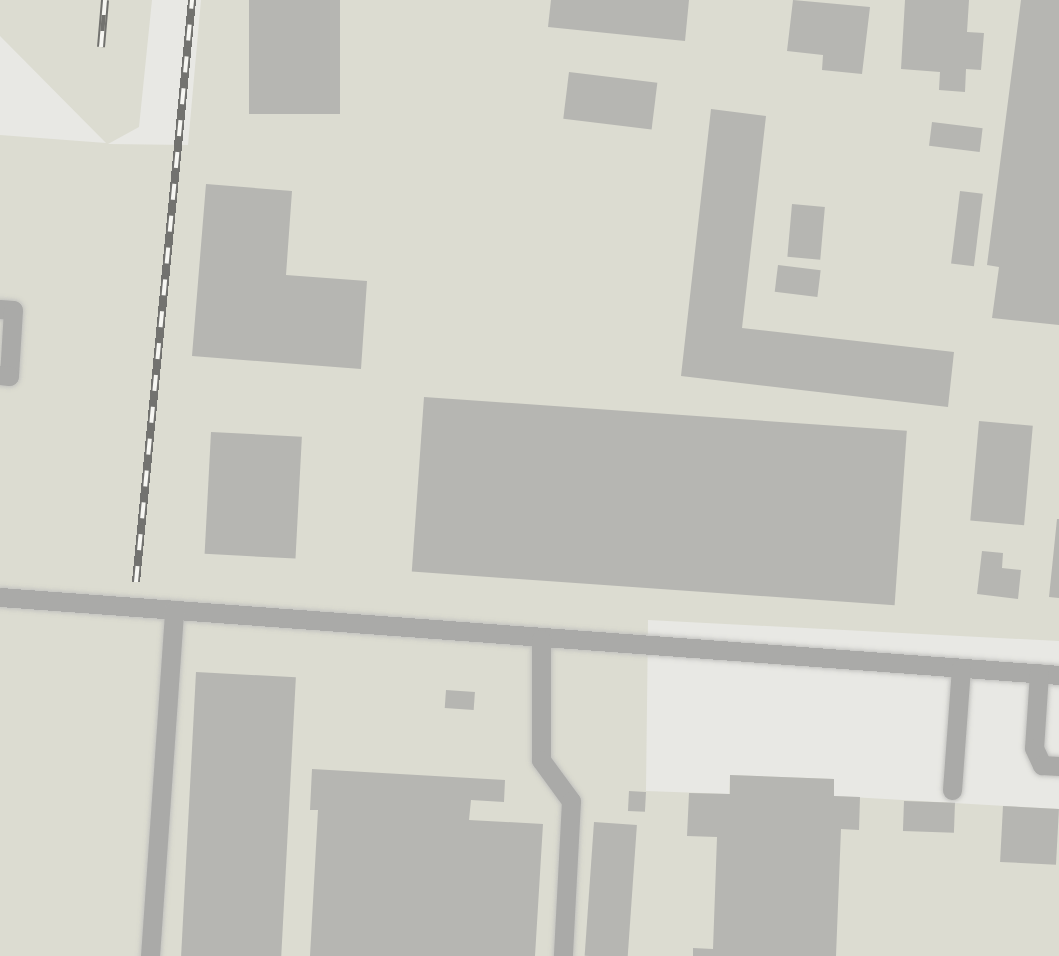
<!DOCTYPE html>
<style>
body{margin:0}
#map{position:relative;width:1059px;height:956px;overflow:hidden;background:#e8e8e4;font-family:Helvetica,sans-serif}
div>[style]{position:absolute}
.built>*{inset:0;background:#dcdcd1}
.building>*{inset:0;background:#b6b6b2;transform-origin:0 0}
.roads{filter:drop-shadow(0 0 2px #c2c2bf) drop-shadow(0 0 2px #c2c2bf)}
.minor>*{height:19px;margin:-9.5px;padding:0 9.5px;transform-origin:9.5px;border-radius:9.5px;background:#aaaaa8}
.rail>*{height:8px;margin-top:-4px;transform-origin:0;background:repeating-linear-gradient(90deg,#f6f6f2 0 16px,#72726f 0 32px);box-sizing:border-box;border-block:2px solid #72726f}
span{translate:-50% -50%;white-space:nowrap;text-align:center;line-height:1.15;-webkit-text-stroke:7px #f6f6f2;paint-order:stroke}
</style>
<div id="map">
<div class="built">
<i style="clip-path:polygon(0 0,152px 0,139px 127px,108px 144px,188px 145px,201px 0,1059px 0,1059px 641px,648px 620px,646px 791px,729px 794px,730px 775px,834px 779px,834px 796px,1059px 809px,1059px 956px,0 956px,0 135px,106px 143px,0 36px)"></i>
</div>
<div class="building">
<i style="left:249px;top:0;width:91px;height:114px"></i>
<i style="clip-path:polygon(551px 0,689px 0,685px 41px,548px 27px)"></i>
<i style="clip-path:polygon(793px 0,870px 7px,862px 74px,822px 70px,823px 55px,787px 51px)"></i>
<i style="clip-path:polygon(905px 0,969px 0,967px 32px,984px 33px,981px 70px,966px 69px,965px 92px,939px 90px,940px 72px,901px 69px)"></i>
<i style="clip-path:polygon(1021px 0,1059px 0,1059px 325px,992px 318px,999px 267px,987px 265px)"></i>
<i style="left:569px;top:72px;width:89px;height:47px;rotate:7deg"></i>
<i style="clip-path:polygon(711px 109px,766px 116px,742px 328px,954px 352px,948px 407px,681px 376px)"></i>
<i style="left:932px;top:122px;width:51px;height:24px;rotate:7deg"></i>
<i style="clip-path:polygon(206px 184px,292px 191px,286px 275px,367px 281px,361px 369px,192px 356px)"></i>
<i style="left:960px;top:191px;width:23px;height:73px;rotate:7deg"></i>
<i style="left:792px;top:204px;width:33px;height:53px;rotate:5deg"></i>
<i style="left:778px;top:265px;width:43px;height:27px;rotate:7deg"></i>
<i style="left:424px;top:397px;width:484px;height:175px;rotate:4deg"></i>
<i style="left:979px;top:421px;width:54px;height:100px;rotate:5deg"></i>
<i style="left:211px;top:432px;width:91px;height:122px;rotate:3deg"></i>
<i style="clip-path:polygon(1057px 519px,1059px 519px,1059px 598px,1049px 597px)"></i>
<i style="clip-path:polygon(982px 551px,1003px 553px,1002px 568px,1021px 570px,1018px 599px,977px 594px)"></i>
<i style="left:196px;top:672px;width:100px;height:285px;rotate:3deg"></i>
<i style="left:446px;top:690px;width:29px;height:18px;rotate:4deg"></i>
<i style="clip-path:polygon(312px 769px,505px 780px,504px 802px,471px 800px,469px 820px,543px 824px,535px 956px,310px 956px,318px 810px,310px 810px)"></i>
<i style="clip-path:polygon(730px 775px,834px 779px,834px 796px,860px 797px,859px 830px,841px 829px,836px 956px,693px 956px,693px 948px,713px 949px,717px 837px,687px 836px,689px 793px,730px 794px)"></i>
<i style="left:629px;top:791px;width:17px;height:20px;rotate:3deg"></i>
<i style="left:904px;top:801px;width:51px;height:30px;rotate:2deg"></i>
<i style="left:1003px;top:806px;width:56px;height:56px;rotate:3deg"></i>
<i style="left:594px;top:822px;width:43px;height:134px;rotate:4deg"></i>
</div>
<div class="roads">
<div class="minor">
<i style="left:0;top:309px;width:13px;rotate:4deg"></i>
<i style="left:13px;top:310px;width:66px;rotate:93.5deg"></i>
<i style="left:9px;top:376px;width:9px;rotate:-174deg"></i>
<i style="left:0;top:597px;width:1062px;rotate:4.21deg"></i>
<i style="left:541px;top:639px;width:121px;rotate:90deg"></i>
<i style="left:541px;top:760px;width:51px;rotate:53.8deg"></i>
<i style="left:571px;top:801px;width:155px;rotate:93deg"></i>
<i style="left:1039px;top:673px;width:75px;rotate:93.8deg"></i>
<i style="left:1034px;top:748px;width:19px;rotate:65deg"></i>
<i style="left:1042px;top:765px;width:17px;rotate:3deg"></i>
<i style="left:952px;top:790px;width:122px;rotate:-85.8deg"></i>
<i style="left:150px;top:956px;width:347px;rotate:-86deg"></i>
</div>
</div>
<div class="rail">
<i style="left:101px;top:47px;width:47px;rotate:-85.1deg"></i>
<i style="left:136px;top:582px;width:585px;rotate:-84.5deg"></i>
</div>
</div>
